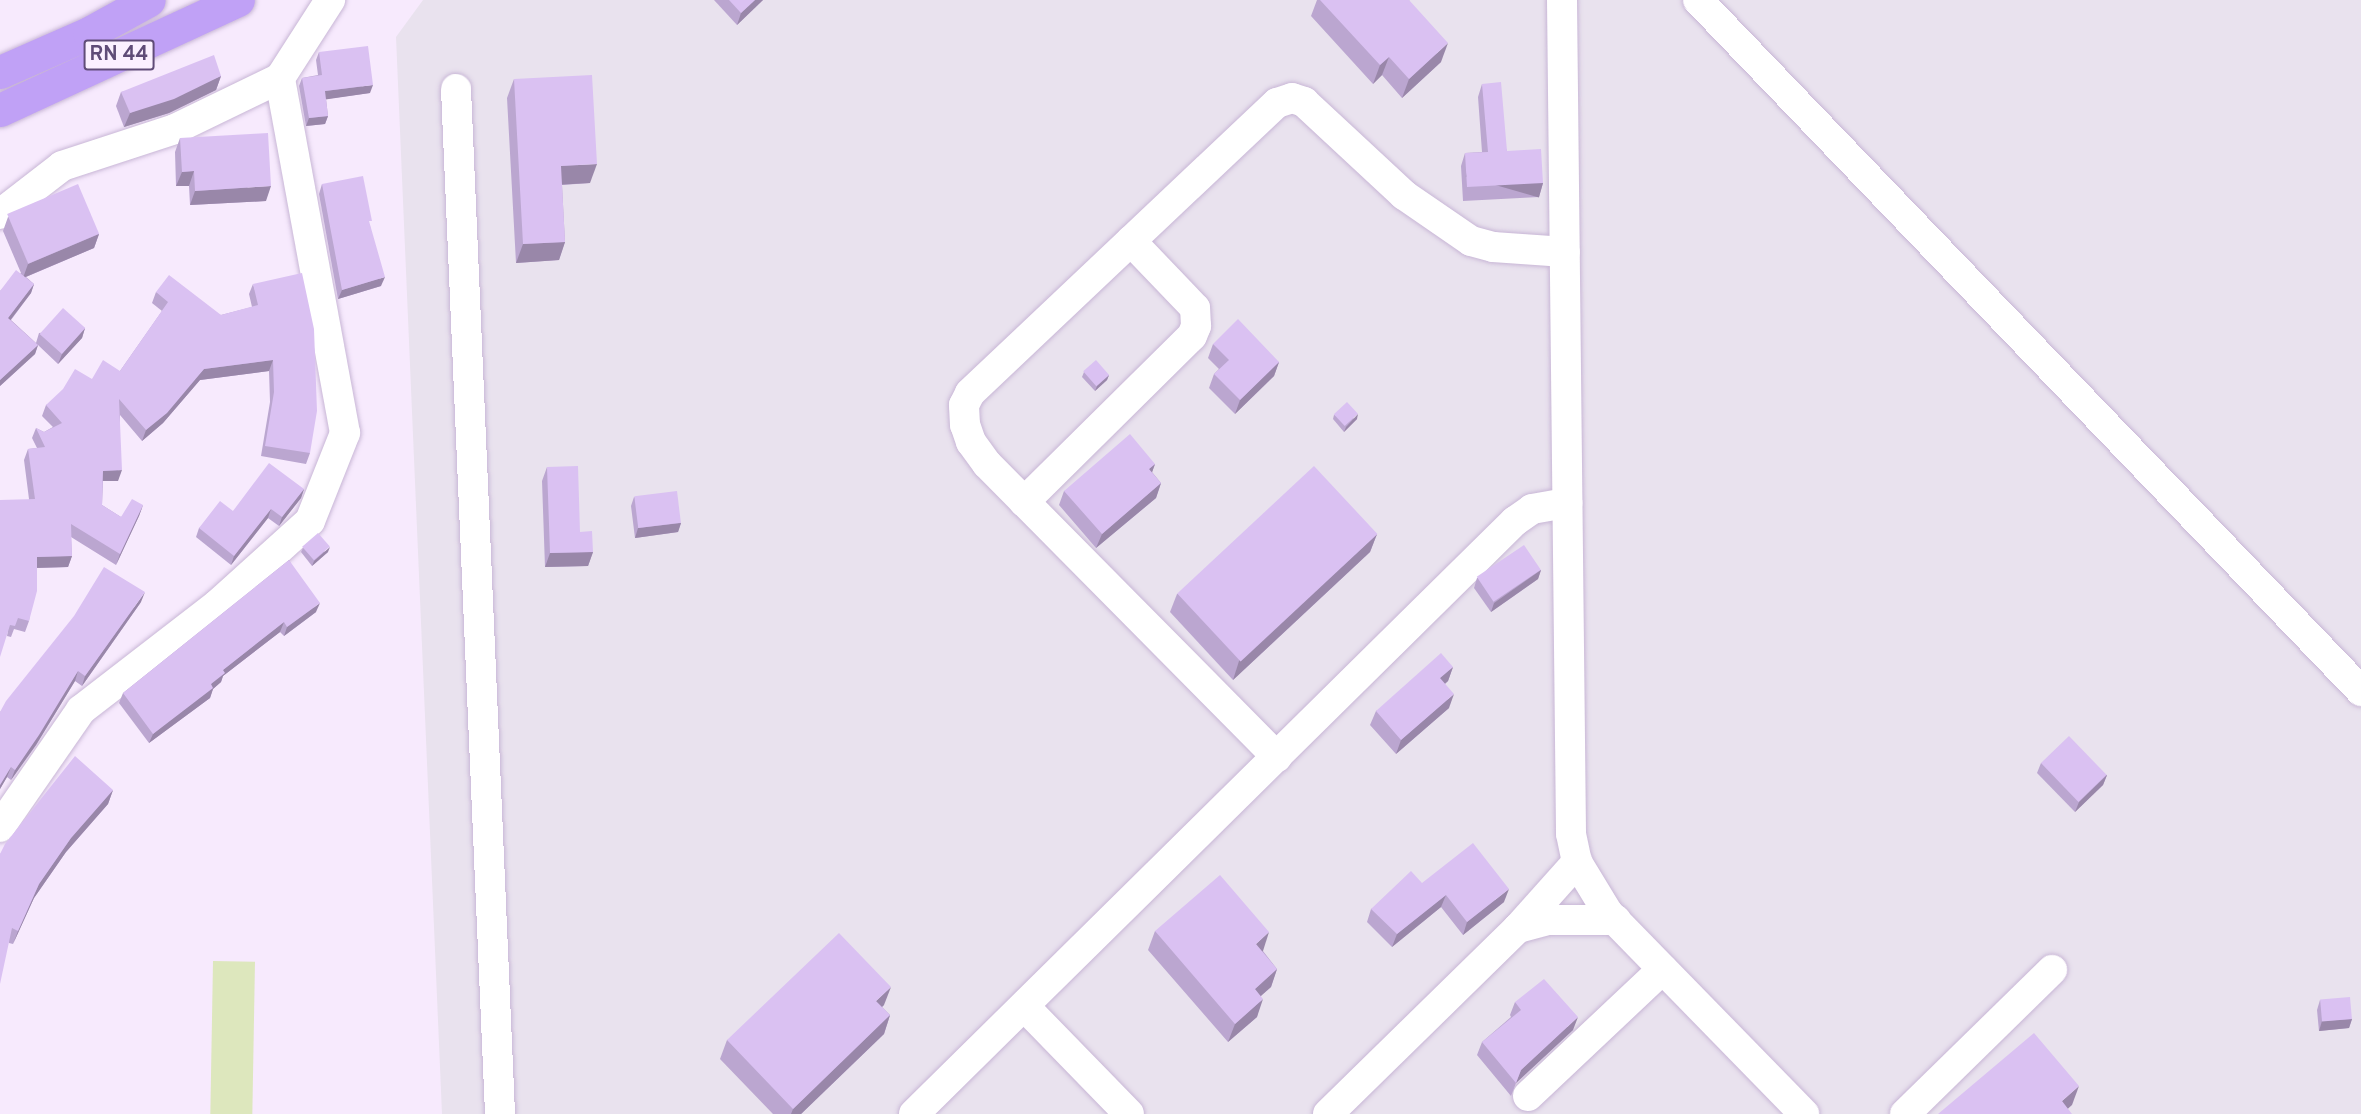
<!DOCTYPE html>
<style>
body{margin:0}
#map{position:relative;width:2361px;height:1114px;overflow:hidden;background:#f7eafd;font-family:Overpass,sans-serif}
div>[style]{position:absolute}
.industrial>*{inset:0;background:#e9e2ee}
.water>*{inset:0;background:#dde7bd;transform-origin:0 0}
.roads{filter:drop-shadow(0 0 2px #c8b6d6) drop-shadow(0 0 2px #c8b6d6)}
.minor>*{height:30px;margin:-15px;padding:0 15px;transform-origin:15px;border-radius:15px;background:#fff}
.highway>*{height:33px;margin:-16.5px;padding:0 16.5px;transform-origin:16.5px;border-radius:16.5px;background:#c0a1f6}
.wall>*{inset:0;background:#bba6d0}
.shaded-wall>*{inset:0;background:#9987a9;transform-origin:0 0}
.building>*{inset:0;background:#dac1f2;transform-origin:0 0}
span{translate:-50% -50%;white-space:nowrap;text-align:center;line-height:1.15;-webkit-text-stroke:6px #fbf0ff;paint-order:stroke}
.shield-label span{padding:2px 4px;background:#fbf0ff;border:2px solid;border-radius:4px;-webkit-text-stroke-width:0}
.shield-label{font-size:20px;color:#604c78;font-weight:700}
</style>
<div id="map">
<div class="industrial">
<i style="clip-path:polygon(423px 0,2361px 0,2361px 1114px,442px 1114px,396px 37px)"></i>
</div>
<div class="water">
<i style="left:213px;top:961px;width:42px;height:153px;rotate:1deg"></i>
</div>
<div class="roads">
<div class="minor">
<i style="left:1562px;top:0;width:834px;rotate:89.38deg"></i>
<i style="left:1571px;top:834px;width:29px;rotate:78deg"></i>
<i style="left:1577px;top:862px;width:60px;rotate:58.7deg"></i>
<i style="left:1608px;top:913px;width:281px;rotate:45.7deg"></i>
<i style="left:1698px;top:0;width:958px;rotate:46.18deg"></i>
<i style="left:456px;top:89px;width:1026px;rotate:87.54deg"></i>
<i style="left:0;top:214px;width:78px;rotate:-37.7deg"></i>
<i style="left:62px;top:166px;width:119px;rotate:-18.1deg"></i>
<i style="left:175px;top:129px;width:117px;rotate:-25.9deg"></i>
<i style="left:280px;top:78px;width:93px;rotate:-57.3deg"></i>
<i style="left:1024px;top:502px;width:236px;rotate:-44.7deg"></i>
<i style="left:1192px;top:336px;width:11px;rotate:-68deg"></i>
<i style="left:1196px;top:326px;width:18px;rotate:-93deg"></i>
<i style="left:1195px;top:308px;width:93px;rotate:-133.7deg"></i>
<i style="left:1277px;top:757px;width:412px;rotate:-134.7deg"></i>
<i style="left:987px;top:464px;width:27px;rotate:-126deg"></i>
<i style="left:971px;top:442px;width:18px;rotate:-109deg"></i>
<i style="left:965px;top:425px;width:20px;rotate:-93deg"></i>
<i style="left:964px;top:405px;width:13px;rotate:-63deg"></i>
<i style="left:970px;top:393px;width:422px;rotate:-43.4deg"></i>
<i style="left:1277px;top:103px;width:16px;rotate:-18deg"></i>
<i style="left:1292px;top:98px;width:13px;rotate:18deg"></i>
<i style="left:1304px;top:102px;width:137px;rotate:42.9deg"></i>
<i style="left:1404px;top:195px;width:81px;rotate:34.5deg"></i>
<i style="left:1471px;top:241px;width:23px;rotate:15deg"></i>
<i style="left:1493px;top:247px;width:72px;rotate:4deg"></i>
<i style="left:0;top:827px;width:142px;rotate:-55.3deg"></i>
<i style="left:81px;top:710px;width:172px;rotate:-37.7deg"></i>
<i style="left:217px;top:605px;width:125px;rotate:-42.1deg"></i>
<i style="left:310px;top:521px;width:95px;rotate:-68.3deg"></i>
<i style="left:345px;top:433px;width:361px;rotate:-100.4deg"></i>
<i style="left:1518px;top:928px;width:30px;rotate:-15deg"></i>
<i style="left:1547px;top:920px;width:69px"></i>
<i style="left:1025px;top:1007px;width:149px;rotate:45.8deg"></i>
<i style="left:1528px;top:1096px;width:185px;rotate:-43.3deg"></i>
<i style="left:914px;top:1114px;width:844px;rotate:-44.62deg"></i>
<i style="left:1515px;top:521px;width:21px;rotate:-35deg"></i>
<i style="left:1532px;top:509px;width:36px;rotate:-10deg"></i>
<i style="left:1328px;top:1114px;width:266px;rotate:-44.4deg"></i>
<i style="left:1518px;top:928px;width:89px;rotate:-48.2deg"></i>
<i style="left:1905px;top:1114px;width:206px;rotate:-44.4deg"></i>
</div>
<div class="highway">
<i style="left:0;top:72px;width:97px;rotate:-23.7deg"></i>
<i style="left:89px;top:33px;width:68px;rotate:-28.8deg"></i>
<i style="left:0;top:110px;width:262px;rotate:-24.8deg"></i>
</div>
</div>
<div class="wall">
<i style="clip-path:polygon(714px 0,763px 0,737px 25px)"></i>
<i style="clip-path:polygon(1317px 0,1409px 0,1441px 62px,1402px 98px,1382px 75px,1373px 84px,1311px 16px)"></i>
<i style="clip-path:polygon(319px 52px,370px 93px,326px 99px,328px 116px,325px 124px,306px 126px,299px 86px,302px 78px,318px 75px,316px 60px)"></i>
<i style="clip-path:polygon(221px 76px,216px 90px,169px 113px,124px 127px,116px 106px,121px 92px)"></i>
<i style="clip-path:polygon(514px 79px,590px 183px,562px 185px,565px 242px,559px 260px,516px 263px,507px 98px)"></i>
<i style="clip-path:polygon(1482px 84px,1507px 151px,1543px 183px,1539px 197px,1463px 201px,1461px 166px,1465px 153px,1482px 152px,1478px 97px)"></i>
<i style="clip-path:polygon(180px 138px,266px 201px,190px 205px,189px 186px,176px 186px,175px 152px)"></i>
<i style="clip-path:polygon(322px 184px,370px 226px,381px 286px,338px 299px,319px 194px)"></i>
<i style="clip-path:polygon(8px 217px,99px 234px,94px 248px,26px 277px,34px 284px,31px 293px,11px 320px,36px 343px,39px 333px,85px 328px,82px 338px,58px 364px,38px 345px,35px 354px,0 386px,0 291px,21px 273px,3px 231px)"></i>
<i style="clip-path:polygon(253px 284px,310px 453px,306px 464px,261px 456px,270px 402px,269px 371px,200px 380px,163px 423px,142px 441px,120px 415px,118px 481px,103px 481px,102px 505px,121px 517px,143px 505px,139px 516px,116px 565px,71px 537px,72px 556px,68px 567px,37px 568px,29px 621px,25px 632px,14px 629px,11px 637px,7px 636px,29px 499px,24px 460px,28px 449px,37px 448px,32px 438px,36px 428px,44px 432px,53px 427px,42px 416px,46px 405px,92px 379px,120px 371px,162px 311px,152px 303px,156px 292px,221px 315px,252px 307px,249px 294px)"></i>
<i style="clip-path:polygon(1213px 344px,1279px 362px,1274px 376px,1235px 414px,1209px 388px,1214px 374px,1219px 369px,1208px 358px)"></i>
<i style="clip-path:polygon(1084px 372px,1109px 375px,1107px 380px,1095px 391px,1082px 377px)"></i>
<i style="clip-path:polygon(1334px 415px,1357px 419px,1344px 432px,1333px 419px)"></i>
<i style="clip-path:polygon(1155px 464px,1152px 472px,1161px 483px,1156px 498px,1096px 548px,1059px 505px,1064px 491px)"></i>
<i style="clip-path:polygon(547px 467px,580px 532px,593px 552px,588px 566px,545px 567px,542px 481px)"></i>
<i style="clip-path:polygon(304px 489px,301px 498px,279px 526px,268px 518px,231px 565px,196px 537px,199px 528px,233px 511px)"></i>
<i style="clip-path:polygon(634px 497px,681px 523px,678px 532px,635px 538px,631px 506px)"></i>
<i style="clip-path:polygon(1377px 534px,1370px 552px,1233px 680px,1170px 612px,1177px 594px)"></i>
<i style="clip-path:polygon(303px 548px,328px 552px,312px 566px,301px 552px)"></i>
<i style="clip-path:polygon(289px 560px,316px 612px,284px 636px,280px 632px,223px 676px,221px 682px,213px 689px,210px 698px,149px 743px,119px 703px,123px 693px)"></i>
<i style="clip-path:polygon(1541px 570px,1538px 579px,1491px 612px,1474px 588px,1477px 578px)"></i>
<i style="clip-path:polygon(141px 602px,82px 686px,75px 681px,36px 745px,11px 780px,7px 777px,0 789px,0 712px)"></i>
<i style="clip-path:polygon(1453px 667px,1448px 681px,1445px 684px,1449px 708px,1396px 754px,1370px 725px,1376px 711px)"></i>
<i style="clip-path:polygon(2041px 763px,2107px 775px,2103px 785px,2075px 812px,2037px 773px)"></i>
<i style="clip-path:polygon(113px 790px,108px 804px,66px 852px,34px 898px,13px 944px,9px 943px,0 854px)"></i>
<i style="clip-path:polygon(1422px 883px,1504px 902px,1463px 935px,1441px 907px,1392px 947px,1367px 922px,1371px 909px)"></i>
<i style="clip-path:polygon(1155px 931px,1263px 951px,1277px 969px,1271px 987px,1261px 996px,1257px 1017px,1228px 1042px,1148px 950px)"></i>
<i style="clip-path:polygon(2320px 1000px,2352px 1019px,2349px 1028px,2319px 1031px,2317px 1010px)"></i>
<i style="clip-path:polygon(1515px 1002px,1573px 1030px,1516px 1083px,1511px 1096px,1477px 1055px,1482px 1042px,1511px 1017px,1510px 1015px)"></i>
<i style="clip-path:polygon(884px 1005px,882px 1007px,890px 1015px,884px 1034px,801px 1114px,773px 1114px,720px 1059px,727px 1040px)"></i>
</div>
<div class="shaded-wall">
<i style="clip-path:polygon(755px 0,763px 0,737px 25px,741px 13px)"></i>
<i style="clip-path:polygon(1448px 43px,1441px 62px,1402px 98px,1409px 79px)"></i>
<i style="clip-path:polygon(1389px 57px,1382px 75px,1373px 84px,1380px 65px)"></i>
<i style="clip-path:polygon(221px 76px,216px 90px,169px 113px,124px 127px,130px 113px)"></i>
<i style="clip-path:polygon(373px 85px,370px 93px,322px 100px,325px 91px)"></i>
<i style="clip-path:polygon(328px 116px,325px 124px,306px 126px,309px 118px)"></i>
<i style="clip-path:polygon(597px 164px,590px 183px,555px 185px,561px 166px)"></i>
<i style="clip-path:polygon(194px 171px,189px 186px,176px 186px,182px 172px)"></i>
<i style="left:1543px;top:183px;width:15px;height:76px;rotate:106deg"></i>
<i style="clip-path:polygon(271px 186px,266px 201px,190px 205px,195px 191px)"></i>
<i style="clip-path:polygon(99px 234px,94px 248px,23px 278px,28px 264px)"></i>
<i style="clip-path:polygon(565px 242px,559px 260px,516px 263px,523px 244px)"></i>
<i style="clip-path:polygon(385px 277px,381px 286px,338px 299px,342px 290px)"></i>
<i style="clip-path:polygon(34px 284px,31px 293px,5px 327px,8px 318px)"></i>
<i style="clip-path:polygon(85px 328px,82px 338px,58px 364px,62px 354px)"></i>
<i style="clip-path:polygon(38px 345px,35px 354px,0 386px,0 380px)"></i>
<i style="clip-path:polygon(273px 360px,269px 371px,200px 380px,163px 423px,142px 441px,146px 430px,204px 369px)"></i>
<i style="clip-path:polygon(1279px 362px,1274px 376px,1235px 414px,1240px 400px)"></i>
<i style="clip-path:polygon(1109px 375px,1107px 380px,1095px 391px,1097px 386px)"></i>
<i style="clip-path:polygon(1358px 414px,1357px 419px,1344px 432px,1346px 427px)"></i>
<i style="clip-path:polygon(1155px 464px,1150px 478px,1149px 469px)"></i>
<i style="clip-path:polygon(122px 470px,118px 481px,100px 481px,103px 471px)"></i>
<i style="clip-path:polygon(1161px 483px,1156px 498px,1096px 548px,1102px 534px)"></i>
<i style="clip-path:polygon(304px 489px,301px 498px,279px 526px,282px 517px)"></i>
<i style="clip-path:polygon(143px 505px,139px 516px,116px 565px,120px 554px)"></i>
<i style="clip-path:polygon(271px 509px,268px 518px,231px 565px,234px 556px)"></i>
<i style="clip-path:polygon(681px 523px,678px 532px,635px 538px,638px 528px)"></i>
<i style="clip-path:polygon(1377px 534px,1370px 552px,1233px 680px,1239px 661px)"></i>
<i style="clip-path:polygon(330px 547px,328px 552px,312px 566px,314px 561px)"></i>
<i style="clip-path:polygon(593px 552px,588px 566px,545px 567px,550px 553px)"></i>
<i style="clip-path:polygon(72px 556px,68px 567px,33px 568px,37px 557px)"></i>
<i style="clip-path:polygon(1541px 570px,1538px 579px,1491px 612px,1494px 603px)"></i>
<i style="clip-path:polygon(145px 592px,141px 602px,82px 686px,85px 676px)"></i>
<i style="clip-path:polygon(320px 603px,316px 612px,284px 636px,287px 627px)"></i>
<i style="clip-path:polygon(284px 622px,280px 632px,223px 676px,221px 682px,213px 689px,210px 698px,149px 743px,153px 734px,211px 684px,223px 670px)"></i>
<i style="clip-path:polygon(1453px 667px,1448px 681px,1435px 692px,1440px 678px)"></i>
<i style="clip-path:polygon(78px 671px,75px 681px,36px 745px,11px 780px,15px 770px)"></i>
<i style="clip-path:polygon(1454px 694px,1449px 708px,1396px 754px,1401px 740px)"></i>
<i style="clip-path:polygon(11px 767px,7px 777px,0 789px,0 785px)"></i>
<i style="clip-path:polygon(2107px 775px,2103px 785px,2075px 812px,2079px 802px)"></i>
<i style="clip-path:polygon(113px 790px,108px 804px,66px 852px,34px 898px,13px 944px,18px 931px,39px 884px,71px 838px)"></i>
<i style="clip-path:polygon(1509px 889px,1504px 902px,1463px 935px,1467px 922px)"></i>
<i style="clip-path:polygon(1446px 895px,1441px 907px,1392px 947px,1397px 934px)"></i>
<i style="clip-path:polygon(1269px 932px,1263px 951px,1249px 962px,1256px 944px)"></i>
<i style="clip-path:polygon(1277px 969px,1271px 987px,1248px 1007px,1255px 989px)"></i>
<i style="clip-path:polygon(891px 987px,884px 1005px,869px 1019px,876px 1001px)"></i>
<i style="clip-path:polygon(1263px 999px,1257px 1017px,1228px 1042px,1235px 1024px)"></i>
<i style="clip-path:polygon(890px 1015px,884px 1034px,801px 1114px,791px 1114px,793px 1109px)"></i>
<i style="clip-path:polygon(1578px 1017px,1573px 1030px,1516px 1083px,1511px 1096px,1521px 1070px)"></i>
<i style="clip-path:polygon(2352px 1019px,2349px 1028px,2319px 1031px,2322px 1021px)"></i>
<i style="clip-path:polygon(2079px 1086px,2072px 1105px,2062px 1114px,2062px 1101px)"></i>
</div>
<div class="building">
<i style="clip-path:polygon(729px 0,755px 0,741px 13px)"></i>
<i style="clip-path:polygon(1320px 0,1409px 0,1448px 43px,1409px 79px,1389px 57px,1380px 65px)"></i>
<i style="clip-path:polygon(368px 46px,373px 85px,325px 91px,328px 116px,309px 118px,302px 78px,322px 75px,319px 52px)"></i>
<i style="clip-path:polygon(214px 55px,221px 76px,174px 99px,130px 113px,121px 92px)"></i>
<i style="clip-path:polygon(592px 75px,597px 164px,561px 166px,565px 242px,523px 244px,514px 79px)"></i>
<i style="clip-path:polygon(1501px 82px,1507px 151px,1541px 149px,1543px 183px,1467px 187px,1465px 153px,1488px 152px,1482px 84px)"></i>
<i style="clip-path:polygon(268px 133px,271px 186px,195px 191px,194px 171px,182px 172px,180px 138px)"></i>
<i style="clip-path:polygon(363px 176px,372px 221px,369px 221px,385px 277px,342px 290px,322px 184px)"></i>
<i style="left:78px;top:184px;width:54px;height:77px;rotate:67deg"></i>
<i style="clip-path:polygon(16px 270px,34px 284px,8px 318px,38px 345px,0 380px,0 291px)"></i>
<i style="clip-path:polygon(302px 273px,314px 329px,317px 411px,310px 453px,265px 446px,274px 392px,273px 360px,204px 369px,167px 413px,146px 430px,119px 399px,122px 470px,103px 471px,102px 505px,121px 517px,132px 499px,143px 505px,120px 554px,71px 524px,72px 556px,37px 557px,37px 591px,29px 621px,18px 618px,15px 626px,10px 625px,0 657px,0 500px,35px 499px,28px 449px,45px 447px,36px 428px,44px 432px,62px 423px,46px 405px,63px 389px,75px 369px,92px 379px,103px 360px,120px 371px,168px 302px,156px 292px,169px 275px,221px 315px,258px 305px,253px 284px)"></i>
<i style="left:63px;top:308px;width:30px;height:35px;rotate:42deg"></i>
<i style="clip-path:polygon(1238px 319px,1279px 362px,1240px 400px,1214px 374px,1229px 360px,1213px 344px)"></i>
<i style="left:1096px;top:360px;width:20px;height:17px;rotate:49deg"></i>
<i style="left:1347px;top:402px;width:16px;height:18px;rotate:47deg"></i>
<i style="clip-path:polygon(1130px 434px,1155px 464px,1149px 469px,1161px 483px,1102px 534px,1064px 491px)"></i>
<i style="clip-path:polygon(269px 463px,304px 489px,282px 517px,271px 509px,234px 556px,199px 528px,220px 501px,233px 511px)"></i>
<i style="clip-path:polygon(578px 466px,580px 532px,592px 531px,593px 552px,550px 553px,547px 467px)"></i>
<i style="left:1314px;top:466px;width:93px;height:187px;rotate:47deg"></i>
<i style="left:677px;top:491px;width:32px;height:43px;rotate:83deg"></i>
<i style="left:318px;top:533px;width:18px;height:21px;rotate:49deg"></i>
<i style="left:1524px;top:545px;width:30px;height:57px;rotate:56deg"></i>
<i style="clip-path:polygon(289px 560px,320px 603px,287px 627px,284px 622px,223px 670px,225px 673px,211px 684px,213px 688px,153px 734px,123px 693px)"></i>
<i style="clip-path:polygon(104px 567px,145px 592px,85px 676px,78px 671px,39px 735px,15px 770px,11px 767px,0 785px,0 712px,6px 701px,74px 616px)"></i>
<i style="clip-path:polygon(1441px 653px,1453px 667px,1440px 678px,1454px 694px,1401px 740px,1376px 711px)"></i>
<i style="left:2069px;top:736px;width:54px;height:39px;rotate:46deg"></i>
<i style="clip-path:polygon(75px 756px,113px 790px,71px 838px,39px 884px,18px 931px,12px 928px,0 984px,0 854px,5px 844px)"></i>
<i style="clip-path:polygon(1473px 843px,1509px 889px,1467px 922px,1446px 895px,1397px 934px,1371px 909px,1411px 871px,1422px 883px)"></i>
<i style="clip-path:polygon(1220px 875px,1269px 932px,1256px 944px,1277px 969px,1255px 989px,1263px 999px,1235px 1024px,1155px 931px)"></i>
<i style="clip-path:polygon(839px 933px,891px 987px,876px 1001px,890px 1015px,793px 1109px,727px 1040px)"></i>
<i style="clip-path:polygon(1544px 979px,1578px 1017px,1521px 1070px,1516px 1083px,1482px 1042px,1521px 1010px,1515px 1002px)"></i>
<i style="left:2350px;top:997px;width:22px;height:30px;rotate:85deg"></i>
<i style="clip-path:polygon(2034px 1033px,2079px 1086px,2062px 1101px,2072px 1114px,1938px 1114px)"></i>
</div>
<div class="shield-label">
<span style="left:119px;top:55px">RN 44</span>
</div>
</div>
